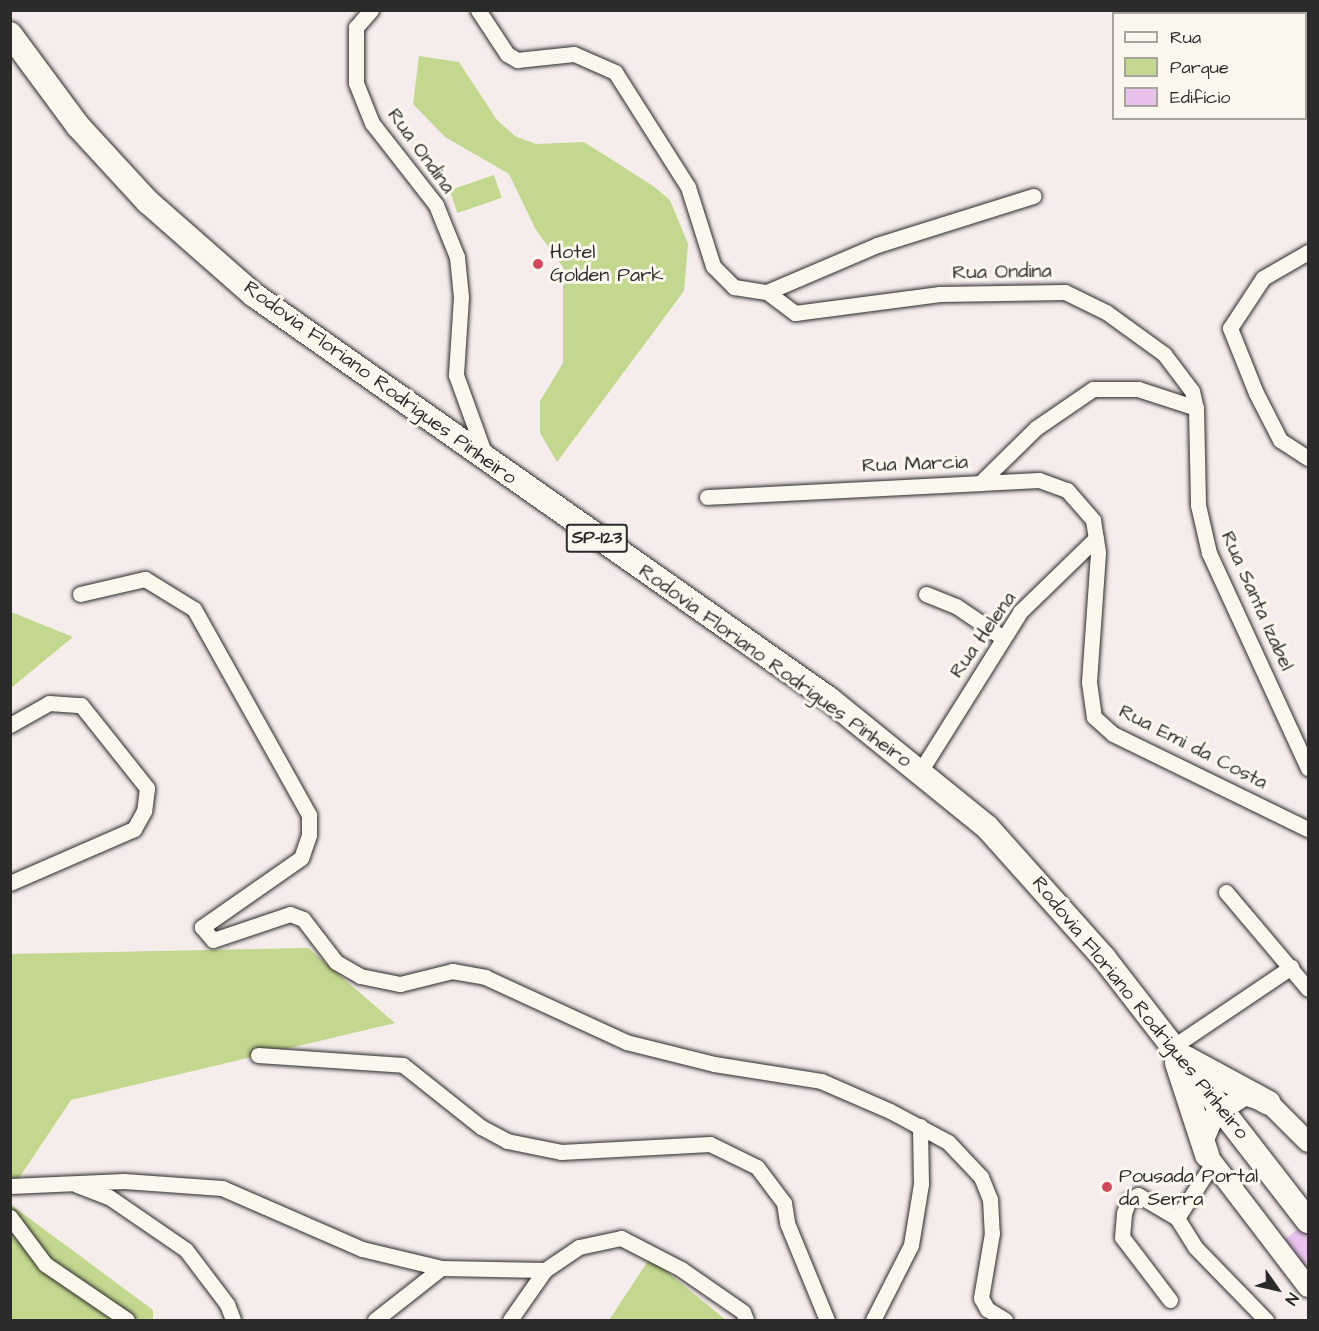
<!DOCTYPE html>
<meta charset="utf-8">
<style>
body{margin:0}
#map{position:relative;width:1319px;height:1331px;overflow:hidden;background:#f7ecec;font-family:"Architects Daughter",sans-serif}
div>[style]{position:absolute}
.green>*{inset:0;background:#c2d88e;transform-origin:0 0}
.building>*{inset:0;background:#e8c2eb}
.roads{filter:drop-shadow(0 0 2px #2b2b2b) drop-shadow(0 0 2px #2b2b2b)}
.minor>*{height:15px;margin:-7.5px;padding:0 7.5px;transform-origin:7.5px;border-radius:7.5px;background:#fbf7ec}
.tertiary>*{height:20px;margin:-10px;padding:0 10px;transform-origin:10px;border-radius:10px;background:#fbf7ec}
.primary>*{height:24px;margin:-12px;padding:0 12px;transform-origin:12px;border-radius:12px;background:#fbf7ec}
.dots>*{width:16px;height:16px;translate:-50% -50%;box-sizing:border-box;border:3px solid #fbf7ec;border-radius:50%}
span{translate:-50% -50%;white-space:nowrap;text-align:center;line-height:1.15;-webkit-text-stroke:6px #fbf7ec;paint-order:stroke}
.shield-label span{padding:2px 4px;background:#fbf7ec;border:2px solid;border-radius:4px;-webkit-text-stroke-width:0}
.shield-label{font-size:18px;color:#2b2b2b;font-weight:700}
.street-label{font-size:20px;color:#2b2b2b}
.poi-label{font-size:20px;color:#2b2b2b}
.left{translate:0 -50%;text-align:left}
.frame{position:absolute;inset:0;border:12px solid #2b2b2b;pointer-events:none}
.legend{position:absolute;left:1112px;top:12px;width:195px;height:108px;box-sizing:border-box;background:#fbf7ec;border:2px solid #a8a59f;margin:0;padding:8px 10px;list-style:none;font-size:18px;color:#2b2b2b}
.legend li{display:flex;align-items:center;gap:12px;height:30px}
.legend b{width:30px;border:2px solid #a8a59f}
.north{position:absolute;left:1247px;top:1259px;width:60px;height:60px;-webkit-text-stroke:4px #fbf7ec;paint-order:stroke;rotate:124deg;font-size:16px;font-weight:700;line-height:24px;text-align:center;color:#2b2b2b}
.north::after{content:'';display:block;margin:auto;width:21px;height:27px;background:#2b2b2b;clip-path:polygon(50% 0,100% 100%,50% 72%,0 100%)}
</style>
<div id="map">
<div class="green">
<i style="clip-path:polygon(419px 56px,459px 62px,497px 120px,515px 136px,536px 144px,584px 142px,653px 186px,670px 200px,688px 244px,684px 291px,557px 462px,540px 433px,540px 401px,563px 363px,563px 267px,536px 230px,509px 174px,445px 137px,413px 104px)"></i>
<i style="left:494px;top:175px;width:24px;height:47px;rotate:71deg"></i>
<i style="clip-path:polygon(11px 612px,73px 637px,11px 688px,10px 612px)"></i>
<i style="clip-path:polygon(308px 948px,395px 1023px,71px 1100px,11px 1190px,11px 954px)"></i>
<i style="clip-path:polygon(10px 1204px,153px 1310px,153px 1320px,11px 1320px)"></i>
<i style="clip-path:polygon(650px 1258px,726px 1320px,609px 1320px)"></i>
</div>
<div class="building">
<i style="clip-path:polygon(1301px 1226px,1308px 1236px,1306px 1272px,1282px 1242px)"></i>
</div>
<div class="roads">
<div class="minor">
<i style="left:371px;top:10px;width:23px;rotate:131deg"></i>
<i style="left:356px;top:27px;width:56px;rotate:90deg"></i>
<i style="left:356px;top:83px;width:43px;rotate:68.2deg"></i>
<i style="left:372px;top:123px;width:104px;rotate:52deg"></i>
<i style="left:436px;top:205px;width:56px;rotate:68deg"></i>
<i style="left:457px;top:257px;width:40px;rotate:84.3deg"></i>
<i style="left:461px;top:297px;width:78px;rotate:93.7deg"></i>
<i style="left:456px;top:375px;width:85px;rotate:70.1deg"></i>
<i style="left:478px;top:10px;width:53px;rotate:56.6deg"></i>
<i style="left:507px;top:54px;width:12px;rotate:31deg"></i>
<i style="left:517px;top:60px;width:57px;rotate:-6deg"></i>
<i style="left:574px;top:54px;width:45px;rotate:23.7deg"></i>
<i style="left:615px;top:72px;width:136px;rotate:57.6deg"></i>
<i style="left:688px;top:187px;width:83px;rotate:72.4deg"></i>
<i style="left:713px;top:266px;width:30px;rotate:45deg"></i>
<i style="left:734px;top:287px;width:33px;rotate:9deg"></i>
<i style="left:767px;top:292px;width:120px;rotate:-23.1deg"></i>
<i style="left:877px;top:245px;width:164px;rotate:-17.4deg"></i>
<i style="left:1308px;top:252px;width:52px;rotate:150deg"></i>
<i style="left:1263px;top:278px;width:60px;rotate:123.4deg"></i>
<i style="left:1230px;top:328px;width:70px;rotate:68.2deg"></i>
<i style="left:1256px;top:393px;width:53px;rotate:62.9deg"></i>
<i style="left:1280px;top:440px;width:33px;rotate:33deg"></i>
<i style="left:767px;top:292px;width:35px;rotate:37deg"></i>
<i style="left:795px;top:313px;width:146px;rotate:-7.5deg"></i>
<i style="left:940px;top:294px;width:125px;rotate:-0.9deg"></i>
<i style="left:1065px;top:292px;width:46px;rotate:26deg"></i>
<i style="left:1106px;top:312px;width:72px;rotate:35.9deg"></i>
<i style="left:1164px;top:354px;width:46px;rotate:52.9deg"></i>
<i style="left:1192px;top:391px;width:17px;rotate:77deg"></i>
<i style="left:1196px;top:408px;width:97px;rotate:88.8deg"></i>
<i style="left:1198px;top:505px;width:49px;rotate:77.1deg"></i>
<i style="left:1209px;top:553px;width:237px;rotate:65.3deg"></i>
<i style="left:980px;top:483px;width:59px;rotate:-2.9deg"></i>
<i style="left:1039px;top:480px;width:30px;rotate:20deg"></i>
<i style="left:1067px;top:490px;width:40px;rotate:49deg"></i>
<i style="left:1093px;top:520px;width:33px;rotate:81deg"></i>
<i style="left:1098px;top:553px;width:129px;rotate:94deg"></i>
<i style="left:1089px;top:682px;width:35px;rotate:82deg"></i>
<i style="left:1094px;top:717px;width:25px;rotate:42deg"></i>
<i style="left:1113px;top:734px;width:217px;rotate:26deg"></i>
<i style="left:707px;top:497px;width:273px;rotate:-2.9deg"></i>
<i style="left:980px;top:483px;width:78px;rotate:-44.5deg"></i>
<i style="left:1036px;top:428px;width:69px;rotate:-34.4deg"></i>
<i style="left:1093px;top:389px;width:45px"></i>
<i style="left:1138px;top:389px;width:61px;rotate:18.1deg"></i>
<i style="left:80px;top:594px;width:67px;rotate:-13deg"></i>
<i style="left:145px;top:579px;width:57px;rotate:31.5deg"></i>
<i style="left:194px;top:609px;width:236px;rotate:60.8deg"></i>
<i style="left:309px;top:815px;width:20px;rotate:90deg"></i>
<i style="left:309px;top:835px;width:24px;rotate:109deg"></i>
<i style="left:301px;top:858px;width:121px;rotate:145.1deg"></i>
<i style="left:202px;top:927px;width:17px;rotate:50deg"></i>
<i style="left:213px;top:940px;width:81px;rotate:-18.7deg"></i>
<i style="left:290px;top:914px;width:14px;rotate:21deg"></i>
<i style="left:303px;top:919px;width:54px;rotate:52.5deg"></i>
<i style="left:336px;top:962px;width:28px;rotate:30deg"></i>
<i style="left:360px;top:976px;width:41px;rotate:11.3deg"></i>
<i style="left:400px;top:984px;width:54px;rotate:-14deg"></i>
<i style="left:452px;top:971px;width:34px;rotate:10deg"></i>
<i style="left:485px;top:977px;width:155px;rotate:24.7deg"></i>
<i style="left:626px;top:1042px;width:91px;rotate:14deg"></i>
<i style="left:714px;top:1064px;width:108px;rotate:9deg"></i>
<i style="left:821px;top:1081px;width:75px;rotate:23.5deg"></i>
<i style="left:890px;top:1111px;width:66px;rotate:28.1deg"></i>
<i style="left:948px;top:1142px;width:48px;rotate:46.7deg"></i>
<i style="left:981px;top:1177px;width:24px;rotate:68deg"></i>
<i style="left:990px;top:1199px;width:34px;rotate:87deg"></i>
<i style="left:992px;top:1233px;width:66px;rotate:99.6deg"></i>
<i style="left:981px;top:1298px;width:13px;rotate:61deg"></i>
<i style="left:987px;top:1309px;width:21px;rotate:31deg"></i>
<i style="left:926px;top:594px;width:32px;rotate:22deg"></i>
<i style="left:956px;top:606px;width:57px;rotate:34.2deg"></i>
<i style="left:10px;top:725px;width:45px;rotate:-29.4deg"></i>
<i style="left:49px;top:703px;width:32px;rotate:4deg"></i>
<i style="left:81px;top:705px;width:106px;rotate:51.5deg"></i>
<i style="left:147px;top:788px;width:23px;rotate:97deg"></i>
<i style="left:144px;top:811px;width:21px;rotate:119deg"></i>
<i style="left:134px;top:829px;width:135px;rotate:156.5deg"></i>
<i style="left:921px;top:770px;width:186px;rotate:-57.9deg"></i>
<i style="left:1020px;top:612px;width:106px;rotate:-44.2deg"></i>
<i style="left:1226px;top:892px;width:127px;rotate:49.8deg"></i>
<i style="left:1171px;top:1048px;width:145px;rotate:-34deg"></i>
<i style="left:258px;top:1055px;width:145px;rotate:3.9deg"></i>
<i style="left:403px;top:1065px;width:100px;rotate:38.5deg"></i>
<i style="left:481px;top:1127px;width:30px;rotate:28deg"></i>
<i style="left:507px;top:1141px;width:55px;rotate:11.5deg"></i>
<i style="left:561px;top:1152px;width:149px;rotate:-3.1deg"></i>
<i style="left:710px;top:1144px;width:52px;rotate:26.1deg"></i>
<i style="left:757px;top:1167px;width:45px;rotate:53.1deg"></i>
<i style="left:784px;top:1203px;width:20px;rotate:81deg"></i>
<i style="left:787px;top:1223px;width:105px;rotate:67.6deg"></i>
<i style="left:1213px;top:1163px;width:66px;rotate:123.2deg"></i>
<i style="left:1177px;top:1218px;width:34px;rotate:58deg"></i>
<i style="left:1195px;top:1247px;width:102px;rotate:45.8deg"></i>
<i style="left:77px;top:1185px;width:34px;rotate:21deg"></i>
<i style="left:109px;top:1197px;width:93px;rotate:34.5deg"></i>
<i style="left:186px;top:1250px;width:68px;rotate:52.8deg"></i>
<i style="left:227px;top:1304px;width:17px;rotate:69deg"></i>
<i style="left:10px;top:1186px;width:114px;rotate:-2.5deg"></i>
<i style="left:124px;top:1181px;width:98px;rotate:4.1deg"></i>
<i style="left:222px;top:1188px;width:153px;rotate:23.5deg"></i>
<i style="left:362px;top:1249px;width:81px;rotate:13.5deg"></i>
<i style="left:441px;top:1268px;width:104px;rotate:1.1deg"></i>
<i style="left:10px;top:1217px;width:59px;rotate:53.3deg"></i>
<i style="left:45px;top:1264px;width:99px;rotate:34.3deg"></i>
<i style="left:1170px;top:1300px;width:79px;rotate:-127.3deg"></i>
<i style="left:1122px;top:1237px;width:24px;rotate:-85deg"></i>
<i style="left:1124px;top:1213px;width:14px;rotate:-69deg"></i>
<i style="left:1129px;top:1200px;width:10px;rotate:-29deg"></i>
<i style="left:1138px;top:1195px;width:45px;rotate:30.5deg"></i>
<i style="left:375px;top:1320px;width:84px;rotate:-38.2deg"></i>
<i style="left:510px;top:1320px;width:61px;rotate:-55deg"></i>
<i style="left:545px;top:1270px;width:41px;rotate:-34.1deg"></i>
<i style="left:579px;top:1247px;width:43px;rotate:-12.1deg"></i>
<i style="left:621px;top:1238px;width:68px;rotate:27.3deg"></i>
<i style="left:681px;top:1269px;width:75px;rotate:34.7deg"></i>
<i style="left:743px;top:1312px;width:9px;rotate:69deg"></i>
<i style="left:873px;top:1320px;width:84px;rotate:-63.1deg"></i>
<i style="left:911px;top:1245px;width:62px;rotate:-80.7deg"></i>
<i style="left:921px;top:1184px;width:58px;rotate:-91deg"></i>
</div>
<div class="tertiary">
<i style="left:1308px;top:1142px;width:55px;rotate:-135deg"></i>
<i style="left:1269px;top:1103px;width:25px;rotate:-162deg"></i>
<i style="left:1245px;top:1095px;width:37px;rotate:146deg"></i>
<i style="left:1214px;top:1116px;width:25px;rotate:113deg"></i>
<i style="left:1204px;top:1139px;width:16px;rotate:79deg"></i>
<i style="left:1207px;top:1155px;width:166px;rotate:52.6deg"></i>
</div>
<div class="primary">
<i style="left:10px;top:34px;width:114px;rotate:53.5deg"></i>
<i style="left:78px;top:126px;width:103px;rotate:47.4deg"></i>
<i style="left:148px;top:202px;width:141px;rotate:41.3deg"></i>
<i style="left:254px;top:295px;width:703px;rotate:35.09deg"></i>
<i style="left:829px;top:699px;width:203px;rotate:39deg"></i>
<i style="left:987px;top:827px;width:176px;rotate:48.2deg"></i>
<i style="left:1104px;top:958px;width:333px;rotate:52.2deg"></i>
<i style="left:1186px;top:1058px;width:94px;rotate:28.5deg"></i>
<i style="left:1177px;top:1063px;width:97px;rotate:71.9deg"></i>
</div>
</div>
<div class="dots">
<i style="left:538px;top:264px;background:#d1495b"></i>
<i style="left:1107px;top:1187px;background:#d1495b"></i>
</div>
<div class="shield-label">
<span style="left:597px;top:538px">SP-123</span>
</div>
<div class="street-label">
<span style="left:421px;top:151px;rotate:54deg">Rua Ondina</span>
<span style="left:1002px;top:272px;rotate:-1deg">Rua Ondina</span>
<span style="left:380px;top:383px;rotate:36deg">Rodovia Floriano Rodrigues Pinheiro</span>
<span style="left:915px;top:464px;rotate:-2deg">Rua Marcia</span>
<span style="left:1257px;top:601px;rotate:66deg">Rua Santa Izabel</span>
<span style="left:983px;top:635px;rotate:-55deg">Rua Helena</span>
<span style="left:775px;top:666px;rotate:36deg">Rodovia Floriano Rodrigues Pinheiro</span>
<span style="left:1193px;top:747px;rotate:27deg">Rua Emi da Costa</span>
<span style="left:1140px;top:1008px;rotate:51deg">Rodovia Floriano Rodrigues Pinheiro</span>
</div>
<div class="poi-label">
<span class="left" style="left:550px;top:264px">Hotel<br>Golden Park</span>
<span class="left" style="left:1119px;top:1188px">Pousada Portal<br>da Serra</span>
</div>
<div class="frame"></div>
<ul class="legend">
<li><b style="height:8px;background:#fbf7ec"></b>Rua</li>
<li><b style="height:16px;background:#c2d88e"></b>Parque</li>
<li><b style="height:16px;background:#e8c2eb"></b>Edifício</li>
</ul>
<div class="north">N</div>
</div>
